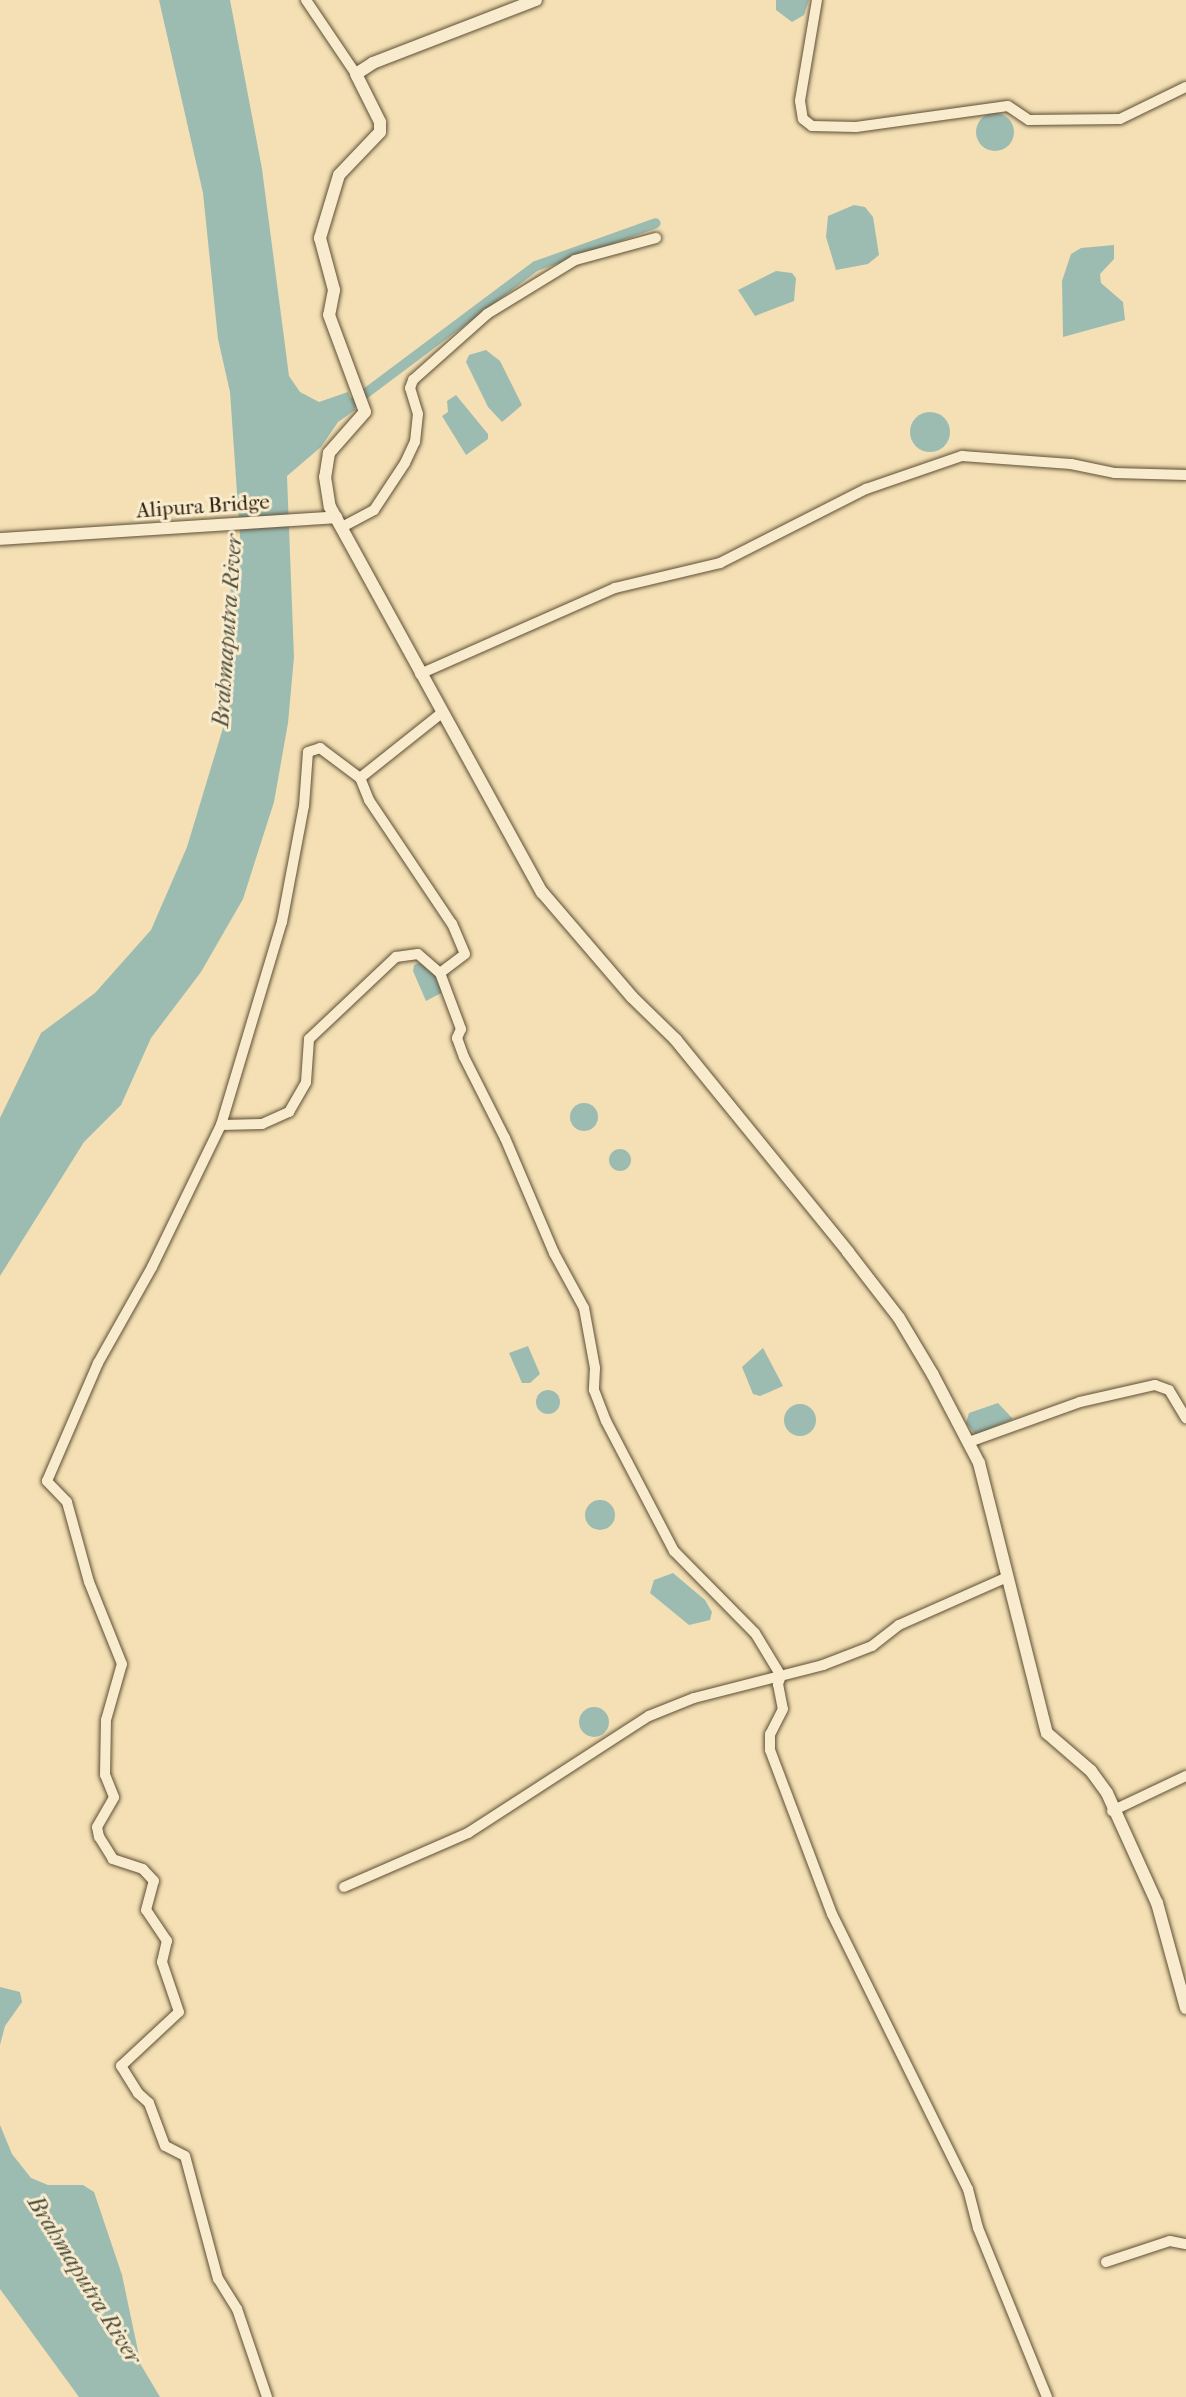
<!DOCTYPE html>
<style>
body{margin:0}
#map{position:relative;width:1186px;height:2397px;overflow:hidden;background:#f4e0b4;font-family:"IM FELL French Canon",serif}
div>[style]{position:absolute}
.water>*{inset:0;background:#9cbcb2}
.round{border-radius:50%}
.canal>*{height:10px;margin:-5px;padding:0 5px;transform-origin:5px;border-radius:5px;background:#9cbcb2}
.roads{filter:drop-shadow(0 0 2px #5e4f35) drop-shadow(0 0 2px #5e4f35)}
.minor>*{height:10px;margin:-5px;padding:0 5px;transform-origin:5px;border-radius:5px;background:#f8ebce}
.tertiary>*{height:12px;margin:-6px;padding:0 6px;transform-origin:6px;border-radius:6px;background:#f8ebce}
span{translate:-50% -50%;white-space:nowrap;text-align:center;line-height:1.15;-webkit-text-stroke:6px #f8ebce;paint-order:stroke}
.street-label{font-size:21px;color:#2c1f0b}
.water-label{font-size:23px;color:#4e4e3d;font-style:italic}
</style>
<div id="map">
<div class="water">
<i style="clip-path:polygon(159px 0,230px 0,262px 169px,289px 376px,300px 392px,319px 402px,348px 392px,355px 410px,338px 422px,321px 447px,287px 476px,294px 657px,288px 723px,274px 802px,243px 899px,201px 972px,151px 1038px,121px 1105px,84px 1142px,0 1276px,0 1118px,41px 1033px,95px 993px,151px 930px,187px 847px,229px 708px,231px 559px,241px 550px,230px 392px,218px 339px,203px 193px)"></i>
<i style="clip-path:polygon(776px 0,809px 0,804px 15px,792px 22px,776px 10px)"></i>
<i class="round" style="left:976px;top:113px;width:38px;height:38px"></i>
<i style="clip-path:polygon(854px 205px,865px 207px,873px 217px,879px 255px,868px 264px,836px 270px,826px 237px,828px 216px)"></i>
<i style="clip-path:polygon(1114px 245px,1114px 259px,1100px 274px,1101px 283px,1123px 302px,1125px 320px,1063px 337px,1062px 281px,1071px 254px,1081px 248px)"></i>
<i style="clip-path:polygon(776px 271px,792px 273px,796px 278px,794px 301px,755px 316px,738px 290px)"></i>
<i style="clip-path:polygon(486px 350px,500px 361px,522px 405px,502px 422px,488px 407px,466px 362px,469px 355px)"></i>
<i style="clip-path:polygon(456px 395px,488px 434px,488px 439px,466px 455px,442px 416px,448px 412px,447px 401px)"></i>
<i class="round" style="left:910px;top:412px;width:40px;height:40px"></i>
<i style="clip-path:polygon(423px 961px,435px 972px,443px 992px,426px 1001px,413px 971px,414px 965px)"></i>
<i class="round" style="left:570px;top:1103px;width:28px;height:28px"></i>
<i class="round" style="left:609px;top:1149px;width:22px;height:22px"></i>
<i style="clip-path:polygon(528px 1346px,540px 1374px,530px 1383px,522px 1383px,509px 1353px)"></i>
<i style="clip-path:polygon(763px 1348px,783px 1386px,760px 1396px,753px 1394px,742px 1367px)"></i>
<i class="round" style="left:536px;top:1390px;width:24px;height:24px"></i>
<i style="clip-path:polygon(998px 1403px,1013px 1419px,976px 1435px,966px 1423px,969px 1413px)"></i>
<i class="round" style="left:784px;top:1404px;width:32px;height:32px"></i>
<i class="round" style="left:585px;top:1500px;width:30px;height:30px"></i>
<i style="clip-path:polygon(673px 1573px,705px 1600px,712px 1612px,710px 1620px,689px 1625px,650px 1593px,654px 1580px)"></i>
<i class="round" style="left:579px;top:1707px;width:30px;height:30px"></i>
<i style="clip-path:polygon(0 1987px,20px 1992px,22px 2002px,5px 2026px,0 2045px)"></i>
<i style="clip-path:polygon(0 2125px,12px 2154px,31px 2178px,48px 2185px,83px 2185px,94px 2192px,122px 2275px,141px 2365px,160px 2397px,79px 2397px,0 2289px)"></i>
</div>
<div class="canal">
<i style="left:342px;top:411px;width:242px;rotate:-36.8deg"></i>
<i style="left:536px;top:266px;width:127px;rotate:-19.7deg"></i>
</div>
<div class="roads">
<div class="minor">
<i style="left:306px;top:0;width:89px;rotate:56deg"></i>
<i style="left:817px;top:0;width:102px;rotate:99.6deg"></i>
<i style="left:800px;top:101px;width:18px;rotate:81deg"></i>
<i style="left:803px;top:119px;width:11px;rotate:38deg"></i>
<i style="left:812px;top:126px;width:44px;rotate:1.3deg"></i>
<i style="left:856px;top:127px;width:153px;rotate:-7.9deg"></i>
<i style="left:1008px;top:106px;width:25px;rotate:34deg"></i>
<i style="left:1029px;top:120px;width:91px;rotate:-0.6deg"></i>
<i style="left:1120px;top:119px;width:73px;rotate:-25.9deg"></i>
<i style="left:344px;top:526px;width:34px;rotate:-28deg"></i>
<i style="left:374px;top:510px;width:56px;rotate:-56.6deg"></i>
<i style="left:405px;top:463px;width:23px;rotate:-65deg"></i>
<i style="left:415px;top:442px;width:28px;rotate:-84deg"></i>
<i style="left:418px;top:414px;width:27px;rotate:-107deg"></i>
<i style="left:410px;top:388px;width:9px;rotate:-69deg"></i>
<i style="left:413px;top:380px;width:99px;rotate:-41.7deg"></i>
<i style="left:487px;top:314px;width:103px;rotate:-31.5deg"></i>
<i style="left:575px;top:260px;width:84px;rotate:-15.2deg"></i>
<i style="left:420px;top:674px;width:213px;rotate:-23.8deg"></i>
<i style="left:615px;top:588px;width:108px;rotate:-13.4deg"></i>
<i style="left:720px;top:563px;width:164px;rotate:-26.9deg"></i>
<i style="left:866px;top:489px;width:102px;rotate:-19deg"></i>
<i style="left:962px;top:456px;width:109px;rotate:4.2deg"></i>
<i style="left:1071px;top:464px;width:45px;rotate:11.6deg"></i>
<i style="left:1115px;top:473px;width:71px;rotate:1.6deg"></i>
<i style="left:440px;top:973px;width:60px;rotate:69.4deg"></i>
<i style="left:461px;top:1029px;width:10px;rotate:114deg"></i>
<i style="left:457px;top:1038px;width:20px;rotate:70deg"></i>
<i style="left:464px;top:1057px;width:91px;rotate:63.2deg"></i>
<i style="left:505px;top:1138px;width:125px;rotate:66.9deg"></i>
<i style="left:554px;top:1253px;width:63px;rotate:61.4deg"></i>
<i style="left:584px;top:1308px;width:61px;rotate:79.6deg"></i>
<i style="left:595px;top:1368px;width:22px;rotate:93deg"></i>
<i style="left:594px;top:1390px;width:33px;rotate:69deg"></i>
<i style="left:606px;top:1421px;width:147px;rotate:62.4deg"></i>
<i style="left:674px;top:1551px;width:115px;rotate:45.4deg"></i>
<i style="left:755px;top:1633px;width:50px;rotate:58.8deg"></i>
<i style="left:781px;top:1676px;width:9px;rotate:111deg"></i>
<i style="left:778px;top:1684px;width:25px;rotate:79deg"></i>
<i style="left:783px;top:1709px;width:28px;rotate:117deg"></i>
<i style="left:770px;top:1734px;width:16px;rotate:90deg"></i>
<i style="left:770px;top:1750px;width:175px;rotate:69.3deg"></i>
<i style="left:832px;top:1914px;width:307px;rotate:63.7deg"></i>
<i style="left:968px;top:2189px;width:40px;rotate:75.6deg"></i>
<i style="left:978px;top:2228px;width:183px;rotate:67.8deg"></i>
<i style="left:221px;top:1125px;width:212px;rotate:-73.3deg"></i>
<i style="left:282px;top:922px;width:118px;rotate:-79.3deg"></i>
<i style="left:304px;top:806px;width:54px;rotate:-85.8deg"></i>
<i style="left:308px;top:752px;width:13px;rotate:-18deg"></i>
<i style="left:320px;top:748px;width:50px;rotate:36.9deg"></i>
<i style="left:969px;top:1442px;width:118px;rotate:-19.8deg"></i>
<i style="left:1080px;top:1402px;width:77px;rotate:-12.8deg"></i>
<i style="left:1155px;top:1385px;width:15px;rotate:20deg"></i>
<i style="left:1169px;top:1390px;width:33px;rotate:59deg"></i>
<i style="left:1112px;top:1811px;width:82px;rotate:-25.3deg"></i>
<i style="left:344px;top:1887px;width:135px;rotate:-23.5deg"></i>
<i style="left:468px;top:1833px;width:216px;rotate:-32.9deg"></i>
<i style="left:649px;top:1716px;width:48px;rotate:-21.8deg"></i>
<i style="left:694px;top:1698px;width:133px;rotate:-14.3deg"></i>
<i style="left:823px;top:1665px;width:53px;rotate:-21.2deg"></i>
<i style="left:872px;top:1646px;width:34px;rotate:-38deg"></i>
<i style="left:899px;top:1625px;width:116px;rotate:-23.9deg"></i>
<i style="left:1106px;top:2262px;width:67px;rotate:-18.2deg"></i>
<i style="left:1170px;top:2241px;width:16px;rotate:11deg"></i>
<i style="left:267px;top:2397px;width:93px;rotate:-108.8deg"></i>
<i style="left:237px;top:2309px;width:36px;rotate:-122deg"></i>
<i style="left:218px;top:2279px;width:127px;rotate:-105deg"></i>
<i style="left:185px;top:2156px;width:22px;rotate:-153deg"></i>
<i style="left:165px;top:2146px;width:46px;rotate:-110.4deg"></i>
<i style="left:149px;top:2103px;width:15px;rotate:-138deg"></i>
<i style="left:138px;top:2093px;width:32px;rotate:-122deg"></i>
<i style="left:121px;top:2066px;width:79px;rotate:-43deg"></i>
<i style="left:179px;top:2012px;width:53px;rotate:-108.8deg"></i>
<i style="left:162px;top:1962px;width:22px;rotate:-77deg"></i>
<i style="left:167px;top:1941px;width:37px;rotate:-124deg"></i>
<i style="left:146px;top:1910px;width:30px;rotate:-75deg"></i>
<i style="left:154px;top:1881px;width:16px;rotate:-133deg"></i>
<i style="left:143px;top:1869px;width:32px;rotate:-162deg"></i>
<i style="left:113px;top:1859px;width:26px;rotate:-122deg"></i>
<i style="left:99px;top:1837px;width:10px;rotate:-101deg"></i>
<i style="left:97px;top:1827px;width:34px;rotate:-60deg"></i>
<i style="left:114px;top:1797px;width:24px;rotate:-112deg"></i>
<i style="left:105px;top:1775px;width:55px;rotate:-89deg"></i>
<i style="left:106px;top:1720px;width:58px;rotate:-74.1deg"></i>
<i style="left:122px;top:1664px;width:88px;rotate:-111.9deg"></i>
<i style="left:89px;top:1582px;width:83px;rotate:-105.4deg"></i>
<i style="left:67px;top:1502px;width:29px;rotate:-134deg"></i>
<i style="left:47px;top:1481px;width:129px;rotate:-66.6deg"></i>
<i style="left:98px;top:1363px;width:110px;rotate:-60.6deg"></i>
<i style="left:152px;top:1267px;width:158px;rotate:-64.1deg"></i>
<i style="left:221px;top:1125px;width:41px;rotate:-1.4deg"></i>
<i style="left:262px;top:1124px;width:30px;rotate:-24deg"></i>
<i style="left:289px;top:1112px;width:34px;rotate:-60deg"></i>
<i style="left:306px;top:1082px;width:43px;rotate:-86deg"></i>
<i style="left:309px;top:1039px;width:120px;rotate:-43.3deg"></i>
<i style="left:396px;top:957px;width:22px;rotate:-8deg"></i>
<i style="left:418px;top:954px;width:29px;rotate:41deg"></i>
<i style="left:440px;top:973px;width:31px;rotate:-37deg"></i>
<i style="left:465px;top:954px;width:33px;rotate:-113deg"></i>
<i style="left:452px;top:924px;width:149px;rotate:-123.8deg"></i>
<i style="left:369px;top:800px;width:24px;rotate:-112deg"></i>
<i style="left:360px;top:778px;width:106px;rotate:-38.5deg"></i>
</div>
<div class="tertiary">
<i style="left:536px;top:0;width:175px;rotate:158.9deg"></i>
<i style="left:373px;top:63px;width:20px;rotate:147deg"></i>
<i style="left:356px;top:74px;width:54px;rotate:63.4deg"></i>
<i style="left:380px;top:122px;width:10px;rotate:90deg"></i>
<i style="left:380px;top:132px;width:59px;rotate:133.6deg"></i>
<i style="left:339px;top:175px;width:66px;rotate:106.8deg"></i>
<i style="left:320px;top:238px;width:54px;rotate:74.9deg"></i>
<i style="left:334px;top:290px;width:25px;rotate:101deg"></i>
<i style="left:329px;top:315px;width:103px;rotate:69.6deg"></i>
<i style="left:365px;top:412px;width:55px;rotate:131.3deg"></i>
<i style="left:329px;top:453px;width:24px;rotate:99deg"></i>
<i style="left:325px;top:477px;width:30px;rotate:81deg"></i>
<i style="left:330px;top:507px;width:440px;rotate:61.2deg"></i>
<i style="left:542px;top:892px;width:138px;rotate:49.4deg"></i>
<i style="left:632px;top:997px;width:62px;rotate:44.3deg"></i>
<i style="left:676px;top:1040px;width:273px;rotate:50.9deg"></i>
<i style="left:848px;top:1252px;width:83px;rotate:52.3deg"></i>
<i style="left:899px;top:1318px;width:66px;rotate:59.2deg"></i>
<i style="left:933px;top:1375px;width:99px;rotate:62.4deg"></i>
<i style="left:979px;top:1463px;width:278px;rotate:75.9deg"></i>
<i style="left:1047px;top:1733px;width:58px;rotate:40.8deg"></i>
<i style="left:1091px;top:1771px;width:27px;rotate:54deg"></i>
<i style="left:1107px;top:1793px;width:121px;rotate:65.6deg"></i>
<i style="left:1157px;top:1903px;width:109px;rotate:74.6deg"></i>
<i style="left:0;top:539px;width:337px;rotate:-3.7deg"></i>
</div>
</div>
<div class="street-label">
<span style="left:203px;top:506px;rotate:-4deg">Alipura Bridge</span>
</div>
<div class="water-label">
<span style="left:228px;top:631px;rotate:-86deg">Brahmaputra River</span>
<span style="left:84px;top:2280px;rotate:58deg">Brahmaputra River</span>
</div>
</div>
